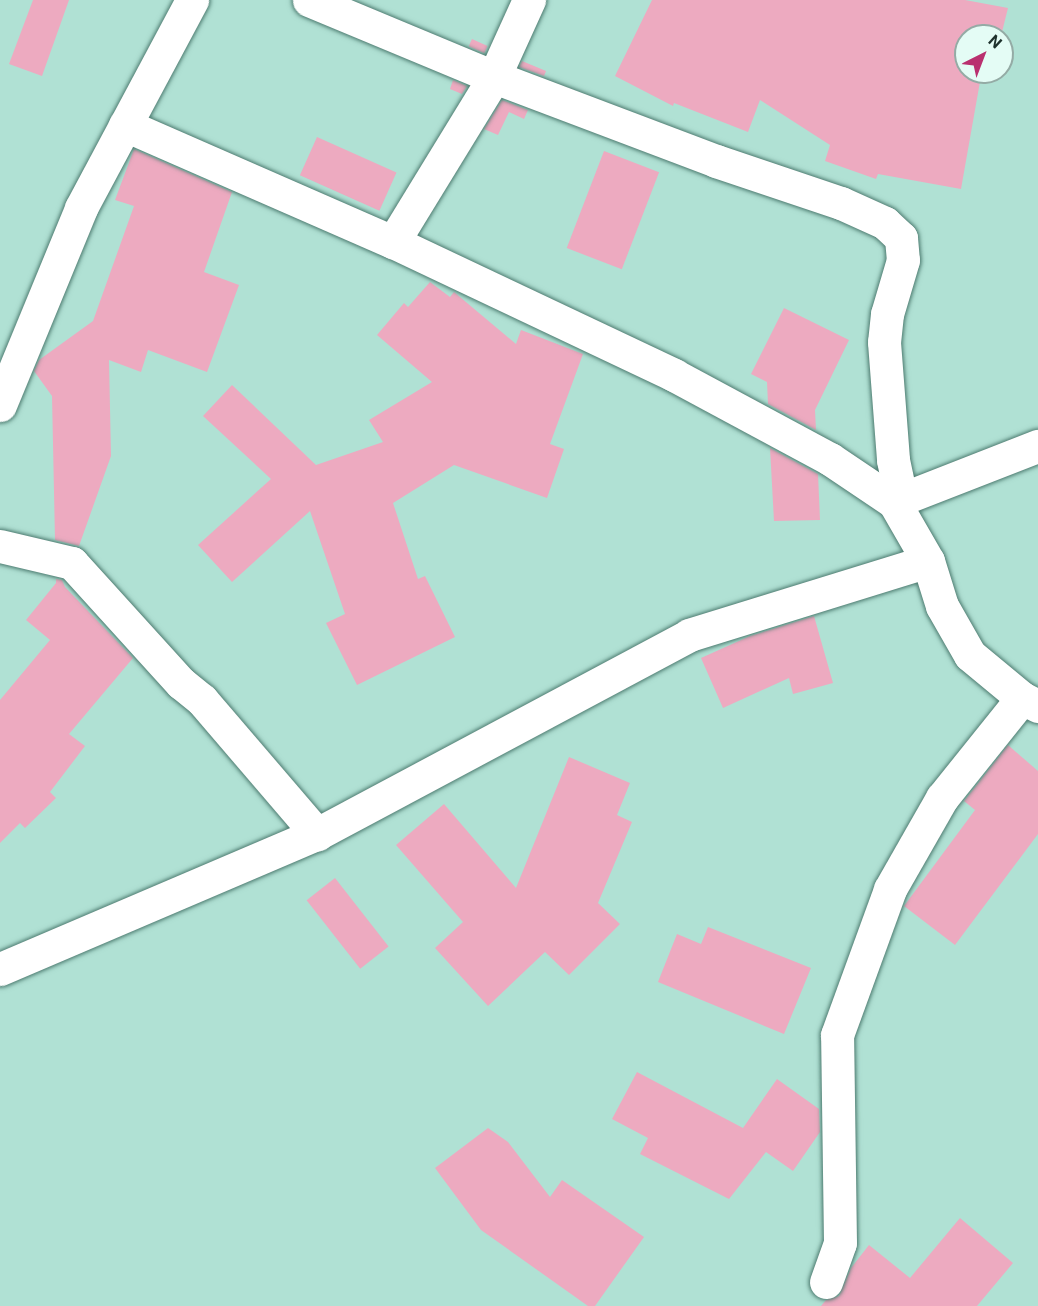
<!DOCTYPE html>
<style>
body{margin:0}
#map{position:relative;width:1038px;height:1306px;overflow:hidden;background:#b0e1d4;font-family:Roboto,sans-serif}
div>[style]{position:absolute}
.building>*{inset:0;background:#edaac0;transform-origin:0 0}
.roads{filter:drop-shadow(0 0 2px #4d7b70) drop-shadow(0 0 2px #4d7b70)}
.minor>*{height:33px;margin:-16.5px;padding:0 16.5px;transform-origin:16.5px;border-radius:16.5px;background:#fff}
span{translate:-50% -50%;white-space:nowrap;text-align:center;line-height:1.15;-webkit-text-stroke:4.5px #e4fcf5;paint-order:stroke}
.north{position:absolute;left:954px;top:24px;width:60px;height:60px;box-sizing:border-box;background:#e4fcf5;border:2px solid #94aba5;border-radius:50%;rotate:42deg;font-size:16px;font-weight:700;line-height:24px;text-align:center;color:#1d312c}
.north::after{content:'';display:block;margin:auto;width:21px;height:27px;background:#b9306f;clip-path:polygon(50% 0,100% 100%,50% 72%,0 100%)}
</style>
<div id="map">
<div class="building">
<i style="clip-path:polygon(33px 0,69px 0,42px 76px,9px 64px)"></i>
<i style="clip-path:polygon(652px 0,965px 0,1008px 8px,1001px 36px,966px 36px,966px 72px,992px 72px,990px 78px,981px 76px,961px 189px,878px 174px,876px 179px,825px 161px,830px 145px,760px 100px,748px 132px,674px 103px,673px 106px,615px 76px)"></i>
<i style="left:472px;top:39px;width:17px;height:8px;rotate:24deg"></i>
<i style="clip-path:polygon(522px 61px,546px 71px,544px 76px,519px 67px)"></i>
<i style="clip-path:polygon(453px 80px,467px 86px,462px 94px,450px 89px)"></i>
<i style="clip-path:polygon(502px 100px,528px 110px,524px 119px,509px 112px,498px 135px,484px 129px)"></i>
<i style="left:317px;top:137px;width:87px;height:42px;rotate:24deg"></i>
<i style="clip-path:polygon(134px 149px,232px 192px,204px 272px,239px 285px,207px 372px,148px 350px,141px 372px,109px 360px,111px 456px,79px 546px,55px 540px,52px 396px,34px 371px,39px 360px,93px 321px,134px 206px,115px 200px)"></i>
<i style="left:604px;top:151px;width:59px;height:104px;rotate:21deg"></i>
<i style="clip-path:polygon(430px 282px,450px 297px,454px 292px,516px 344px,521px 330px,583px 354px,550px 444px,564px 449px,547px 498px,454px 465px,393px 503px,418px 579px,425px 576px,455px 637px,357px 685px,326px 623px,345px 614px,310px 511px,232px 582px,198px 545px,271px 479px,203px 416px,232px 385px,316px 465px,383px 442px,369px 420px,432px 382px,377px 335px,404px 303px,408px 307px)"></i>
<i style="clip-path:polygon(784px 308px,849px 340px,815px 410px,816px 430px,768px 404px,767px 382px,751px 374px)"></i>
<i style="clip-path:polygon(770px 448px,818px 474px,820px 520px,774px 521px)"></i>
<i style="clip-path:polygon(56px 579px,62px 580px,65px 587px,133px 658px,69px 734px,85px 746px,50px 792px,56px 798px,25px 828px,20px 823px,0 843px,0 700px,50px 640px,26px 620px,56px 583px)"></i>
<i style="clip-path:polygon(814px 616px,833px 683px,793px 694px,789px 678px,723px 708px,701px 658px,750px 636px)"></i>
<i style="clip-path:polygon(1008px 745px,1038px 771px,1038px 834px,955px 945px,904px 906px,975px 810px,964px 801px)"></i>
<i style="clip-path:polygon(569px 757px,630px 783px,617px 815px,632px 822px,598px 903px,620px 924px,569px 975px,545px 952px,488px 1006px,435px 948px,463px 922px,396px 845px,444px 804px,516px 888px)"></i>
<i style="left:335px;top:878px;width:87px;height:36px;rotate:52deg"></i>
<i style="clip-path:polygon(708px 927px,811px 968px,784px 1034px,658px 982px,677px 934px,701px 944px)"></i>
<i style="clip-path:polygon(637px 1072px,743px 1128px,777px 1079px,819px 1109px,820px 1132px,793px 1171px,766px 1152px,729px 1199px,640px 1154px,648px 1138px,612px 1119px)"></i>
<i style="clip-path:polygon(488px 1128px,508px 1142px,550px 1197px,562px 1180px,644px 1237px,595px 1306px,588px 1306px,481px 1230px,435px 1168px)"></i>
<i style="clip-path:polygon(960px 1218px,1013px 1263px,977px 1306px,821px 1306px,826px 1300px,839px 1296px,851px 1268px,869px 1245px,910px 1278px)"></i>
</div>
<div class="roads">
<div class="minor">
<i style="left:309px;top:0;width:200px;rotate:22.6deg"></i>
<i style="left:494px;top:77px;width:237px;rotate:20.7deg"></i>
<i style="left:716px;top:161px;width:132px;rotate:18.6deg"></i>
<i style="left:841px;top:203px;width:48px;rotate:24.4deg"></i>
<i style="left:885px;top:223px;width:22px;rotate:43deg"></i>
<i style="left:901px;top:238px;width:22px;rotate:85deg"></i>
<i style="left:903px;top:260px;width:56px;rotate:106.5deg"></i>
<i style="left:887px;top:314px;width:28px;rotate:96deg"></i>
<i style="left:884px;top:342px;width:118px;rotate:85.6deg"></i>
<i style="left:893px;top:460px;width:40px;rotate:78deg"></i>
<i style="left:125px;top:125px;width:292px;rotate:23.6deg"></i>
<i style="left:393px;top:242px;width:311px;rotate:25.3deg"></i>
<i style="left:674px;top:375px;width:177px;rotate:28.3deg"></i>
<i style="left:830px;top:459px;width:77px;rotate:33.9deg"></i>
<i style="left:894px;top:502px;width:68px;rotate:60deg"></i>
<i style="left:928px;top:561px;width:47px;rotate:72.7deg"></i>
<i style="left:942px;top:606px;width:56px;rotate:60.3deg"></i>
<i style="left:970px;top:655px;width:67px;rotate:39.6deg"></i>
<i style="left:1022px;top:698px;width:18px;rotate:27deg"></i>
<i style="left:393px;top:242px;width:193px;rotate:-58.5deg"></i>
<i style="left:494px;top:77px;width:85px;rotate:-65.6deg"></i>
<i style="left:0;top:405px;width:213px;rotate:-67.6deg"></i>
<i style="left:81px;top:208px;width:236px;rotate:-61.9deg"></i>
<i style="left:894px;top:502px;width:155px;rotate:-21.3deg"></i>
<i style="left:0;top:546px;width:74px;rotate:13.3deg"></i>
<i style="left:72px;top:563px;width:162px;rotate:47.8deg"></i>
<i style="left:181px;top:683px;width:27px;rotate:39deg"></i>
<i style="left:202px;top:700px;width:177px;rotate:49.4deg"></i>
<i style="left:0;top:969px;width:345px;rotate:-23.1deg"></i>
<i style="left:317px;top:834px;width:422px;rotate:-28.1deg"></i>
<i style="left:689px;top:635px;width:250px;rotate:-17.2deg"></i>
<i style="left:826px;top:1282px;width:41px;rotate:-70.3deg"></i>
<i style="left:840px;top:1243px;width:208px;rotate:-90.8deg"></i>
<i style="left:837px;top:1035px;width:155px;rotate:-70deg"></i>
<i style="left:890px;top:889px;width:105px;rotate:-60.3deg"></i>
<i style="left:942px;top:798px;width:128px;rotate:-51.3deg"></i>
</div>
</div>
<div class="north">N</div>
</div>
